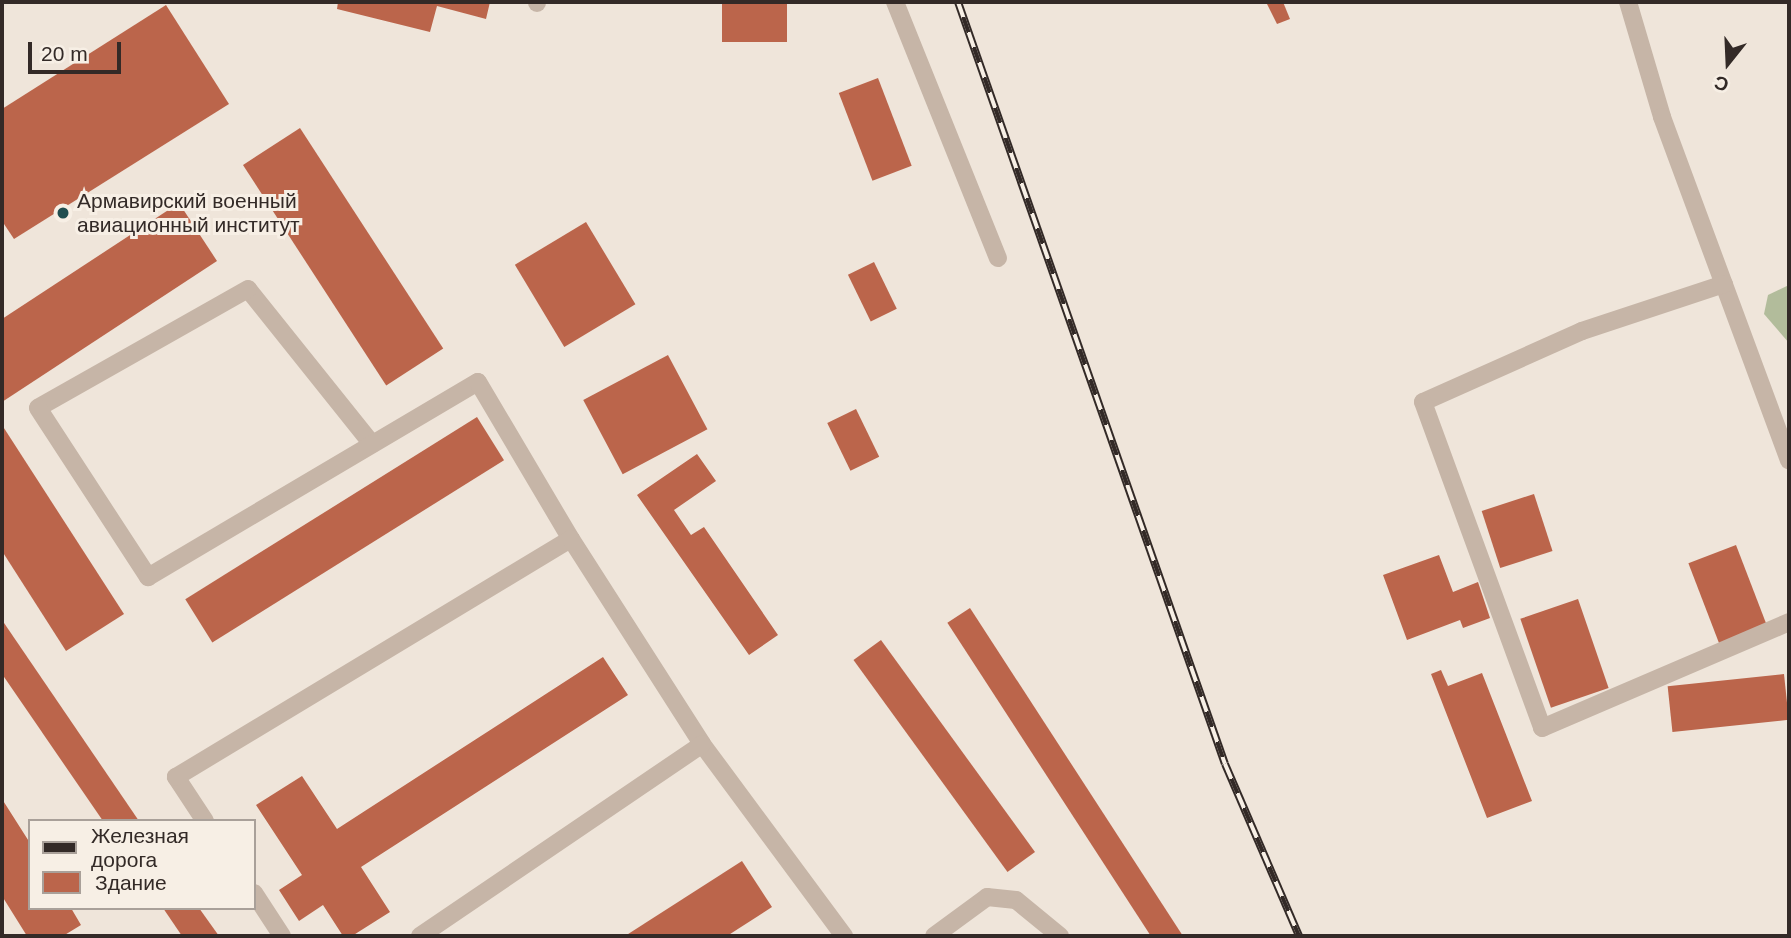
<!DOCTYPE html>
<meta charset="utf-8">
<style>
body{margin:0}
#map{position:relative;width:1791px;height:938px;overflow:hidden;background:#efe5da;font-family:Helvetica,sans-serif}
div>[style]{position:absolute}
.green>*{inset:0;background:#b2bc9b}
.building>*{inset:0;background:#bb654b;transform-origin:0 0}
.lane>*{height:18px;margin:-9px;padding:0 9px;transform-origin:9px;border-radius:9px;background:#c6b5a7}
.rail>*{height:8px;margin-top:-4px;transform-origin:0;background:repeating-linear-gradient(90deg,#f7efe5 0 16px,#332a27 0 32px);box-sizing:border-box;border-block:2px solid #332a27}
.dots>*{width:19px;height:19px;translate:-50% -50%;box-sizing:border-box;border:4px solid #f7efe5;border-radius:50%}
span{translate:-50% -50%;white-space:nowrap;text-align:center;line-height:1.15;-webkit-text-stroke:6px #f7efe5;paint-order:stroke}
.poi-label{font-size:21px;color:#332a27}
.left{translate:0 -50%;text-align:left}
.frame{position:absolute;inset:0;border:4px solid #332a27;pointer-events:none}
.legend{position:absolute;left:28px;top:819px;width:228px;height:91px;box-sizing:border-box;background:#f7efe5;border:2px solid #a9a099;margin:0;padding:9px 12px;list-style:none;font-size:21px;color:#332a27}
.legend li{display:flex;align-items:center;gap:14px;height:35px}
.legend b{width:35px;border:2px solid #a9a099}
.north{position:absolute;left:1693px;top:28px;width:70px;height:70px;-webkit-text-stroke:5px #f7efe5;paint-order:stroke;rotate:198deg;font-size:19px;font-weight:700;line-height:28px;text-align:center;color:#332a27}
.north::after{content:'';display:block;margin:auto;width:24px;height:32px;background:#332a27;clip-path:polygon(50% 0,100% 100%,50% 72%,0 100%)}
.scale{position:absolute;left:28px;top:42px;width:93px;height:32px;box-sizing:border-box;border:4px solid #332a27;border-top:0;padding-left:9px;font-size:21px;line-height:24px;white-space:nowrap;color:#332a27;-webkit-text-stroke:5px #f7efe5;paint-order:stroke}
</style>
<div id="map">
<div class="green">
<i style="clip-path:polygon(1789px 285px,1789px 343px,1764px 314px,1768px 295px)"></i>
</div>
<div class="building">
<i style="clip-path:polygon(338px 2px,490px 2px,486px 19px,437px 6px,430px 32px,337px 9px)"></i>
<i style="left:722px;top:2px;width:65px;height:40px"></i>
<i style="clip-path:polygon(1266px 2px,1283px 2px,1290px 19px,1277px 24px)"></i>
<i style="clip-path:polygon(166px 5px,229px 104px,14px 239px,2px 221px,2px 109px)"></i>
<i style="left:878px;top:78px;width:94px;height:42px;rotate:69deg"></i>
<i style="left:300px;top:128px;width:263px;height:68px;rotate:57deg"></i>
<i style="clip-path:polygon(179px 203px,217px 261px,2px 402px,2px 319px)"></i>
<i style="left:586px;top:222px;width:96px;height:83px;rotate:59deg"></i>
<i style="left:874px;top:262px;width:52px;height:29px;rotate:64deg"></i>
<i style="left:668px;top:355px;width:84px;height:96px;rotate:62deg"></i>
<i style="left:856px;top:409px;width:53px;height:32px;rotate:64deg"></i>
<i style="left:477px;top:417px;width:51px;height:344px;rotate:58deg"></i>
<i style="clip-path:polygon(2px 425px,124px 614px,66px 651px,2px 551px)"></i>
<i style="clip-path:polygon(697px 454px,716px 481px,674px 510px,691px 535px,704px 527px,778px 635px,749px 655px,637px 495px)"></i>
<i style="left:1534px;top:494px;width:60px;height:55px;rotate:72deg"></i>
<i style="left:1736px;top:545px;width:87px;height:51px;rotate:69deg"></i>
<i style="clip-path:polygon(1439px 555px,1453px 592px,1478px 582px,1490px 618px,1463px 628px,1460px 620px,1407px 640px,1383px 575px)"></i>
<i style="left:1578px;top:599px;width:94px;height:61px;rotate:71deg"></i>
<i style="left:970px;top:608px;width:391px;height:27px;rotate:57deg"></i>
<i style="clip-path:polygon(2px 620px,139px 821px,103px 821px,2px 674px)"></i>
<i style="left:881px;top:640px;width:262px;height:34px;rotate:54deg"></i>
<i style="clip-path:polygon(603px 657px,628px 695px,361px 867px,390px 912px,352px 936px,343px 936px,323px 905px,299px 921px,279px 890px,302px 875px,256px 805px,302px 776px,337px 829px)"></i>
<i style="clip-path:polygon(1441px 670px,1448px 686px,1482px 673px,1532px 801px,1487px 818px,1431px 674px)"></i>
<i style="left:1784px;top:674px;width:46px;height:117px;rotate:84deg"></i>
<i style="clip-path:polygon(2px 799px,30px 843px,30px 908px,71px 908px,81px 925px,63px 936px,27px 936px,2px 896px)"></i>
<i style="clip-path:polygon(742px 861px,772px 907px,727px 936px,625px 936px)"></i>
<i style="clip-path:polygon(163px 908px,199px 908px,219px 936px,182px 936px)"></i>
</div>
<div class="lane">
<i style="left:895px;top:2px;width:276px;rotate:68.1deg"></i>
<i style="left:1628px;top:2px;width:120px;rotate:73.5deg"></i>
<i style="left:1662px;top:117px;width:366px;rotate:69.7deg"></i>
<i style="left:537px;top:3px;width:1px;rotate:-90deg"></i>
<i style="left:1724px;top:284px;width:150px;rotate:161.7deg"></i>
<i style="left:1582px;top:331px;width:174px;rotate:155.9deg"></i>
<i style="left:1423px;top:402px;width:347px;rotate:69.9deg"></i>
<i style="left:1542px;top:728px;width:269px;rotate:-23.2deg"></i>
<i style="left:372px;top:444px;width:198px;rotate:-128.7deg"></i>
<i style="left:248px;top:289px;width:241px;rotate:150.5deg"></i>
<i style="left:38px;top:408px;width:202px;rotate:56.9deg"></i>
<i style="left:148px;top:577px;width:383px;rotate:-30.6deg"></i>
<i style="left:478px;top:382px;width:182px;rotate:59.4deg"></i>
<i style="left:205px;top:821px;width:53px;rotate:-123.4deg"></i>
<i style="left:176px;top:777px;width:461px;rotate:-31.1deg"></i>
<i style="left:571px;top:539px;width:243px;rotate:57.4deg"></i>
<i style="left:702px;top:744px;width:239px;rotate:53.5deg"></i>
<i style="left:254px;top:893px;width:51px;rotate:56.9deg"></i>
<i style="left:420px;top:936px;width:341px;rotate:-34.2deg"></i>
<i style="left:934px;top:936px;width:66px;rotate:-36.3deg"></i>
<i style="left:987px;top:897px;width:29px;rotate:6deg"></i>
<i style="left:1016px;top:900px;width:57px;rotate:39.3deg"></i>
</div>
<div class="rail">
<i style="left:958px;top:2px;width:807px;rotate:70.69deg"></i>
<i style="left:1225px;top:764px;width:187px;rotate:66.7deg"></i>
</div>
<div class="dots">
<i style="left:63px;top:213px;background:#204e50"></i>
</div>
<div class="poi-label">
<span class="left" style="left:77px;top:213px">Армавирский военный<br>авиационный институт</span>
</div>
<div class="frame"></div>
<ul class="legend">
<li><b style="height:9px;background:#332a27"></b>Железная дорога</li>
<li><b style="height:19px;background:#bb654b"></b>Здание</li>
</ul>
<div class="north">С</div>
<div class="scale">20 m</div>
</div>
